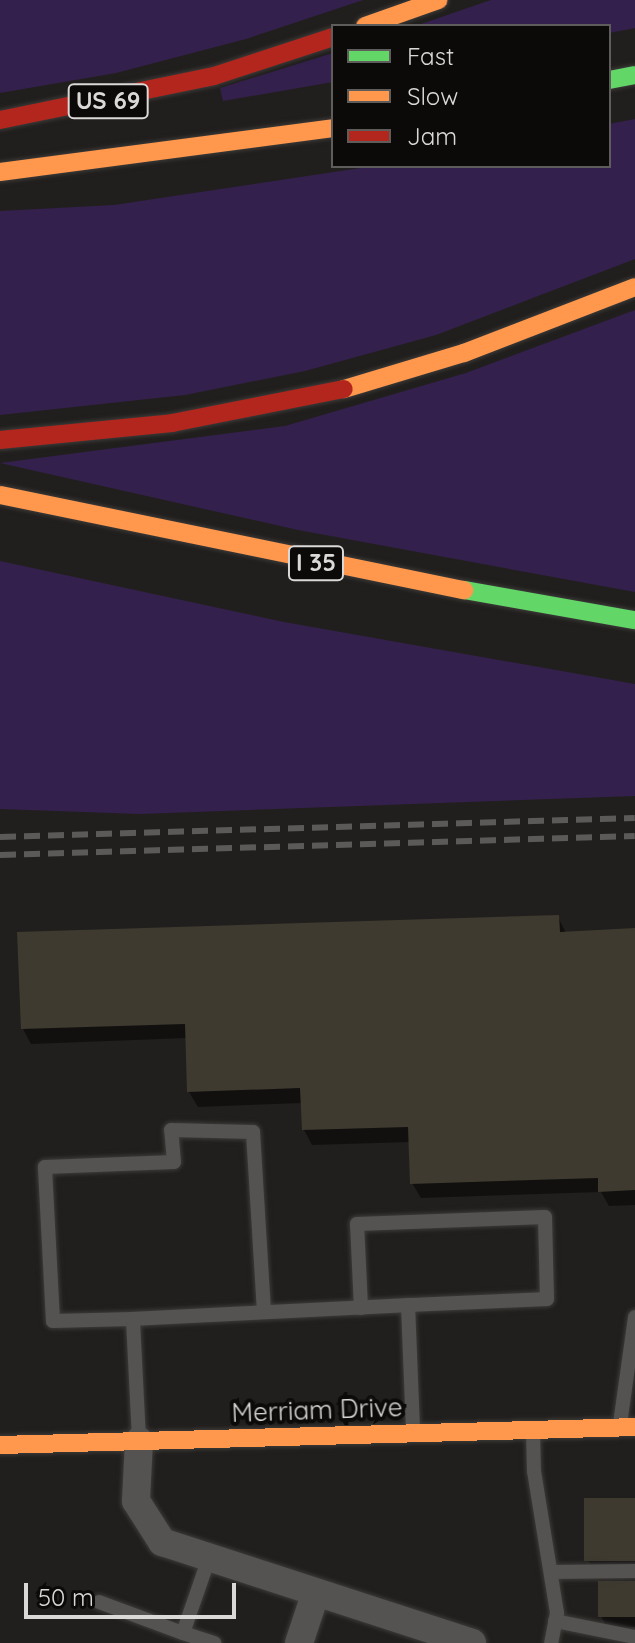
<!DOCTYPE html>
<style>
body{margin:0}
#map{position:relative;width:635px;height:1643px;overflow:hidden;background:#211f1d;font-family:Quicksand,sans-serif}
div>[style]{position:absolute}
.green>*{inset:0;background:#34204c}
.shadow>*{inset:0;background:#0007}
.building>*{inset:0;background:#3e3a30;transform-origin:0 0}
.roads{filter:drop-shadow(0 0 2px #3c3b39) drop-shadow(0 0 2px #3c3b39)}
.lane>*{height:14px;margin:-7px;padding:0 7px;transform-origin:7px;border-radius:7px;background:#545351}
.street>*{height:28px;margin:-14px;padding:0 14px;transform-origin:14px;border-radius:14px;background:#545351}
.fast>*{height:18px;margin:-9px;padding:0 9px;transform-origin:9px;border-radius:9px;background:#63d668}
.slow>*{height:18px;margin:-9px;padding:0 9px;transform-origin:9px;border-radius:9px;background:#ff974d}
.jam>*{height:18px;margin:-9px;padding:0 9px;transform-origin:9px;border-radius:9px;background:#b3261e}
.rail>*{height:6px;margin-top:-3px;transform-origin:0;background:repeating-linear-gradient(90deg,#5c5a58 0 16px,transparent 0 24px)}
span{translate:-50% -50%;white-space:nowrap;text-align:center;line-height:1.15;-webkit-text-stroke:8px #0b0a08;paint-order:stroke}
.shield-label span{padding:2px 6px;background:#0b0a08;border:2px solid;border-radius:6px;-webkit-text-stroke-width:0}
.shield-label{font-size:24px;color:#dbd9d7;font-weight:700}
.street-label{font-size:26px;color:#dbd9d7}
.legend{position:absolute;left:331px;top:24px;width:280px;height:144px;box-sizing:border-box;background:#0b0a08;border:2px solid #5e5d5b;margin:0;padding:10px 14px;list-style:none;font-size:24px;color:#dbd9d7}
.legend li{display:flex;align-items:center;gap:16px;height:40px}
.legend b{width:40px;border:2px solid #5e5d5b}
.scale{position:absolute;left:24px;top:1583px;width:212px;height:36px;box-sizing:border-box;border:4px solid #dbd9d7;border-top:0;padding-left:10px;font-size:24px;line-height:28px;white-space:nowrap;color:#dbd9d7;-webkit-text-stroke:6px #0b0a08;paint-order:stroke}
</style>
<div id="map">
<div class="green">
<i style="clip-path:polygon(0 0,363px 0,246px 39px,116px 73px,0 93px)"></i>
<i style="clip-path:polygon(491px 0,635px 0,635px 28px,609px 33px,609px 26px,415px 26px)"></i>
<i style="clip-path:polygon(333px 53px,333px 82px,223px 101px,220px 88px)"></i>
<i style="clip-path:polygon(635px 119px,635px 259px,436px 335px,305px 371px,185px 395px,0 415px,0 211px,114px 205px,374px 166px,609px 166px,609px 124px)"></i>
<i style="clip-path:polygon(635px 310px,635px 592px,298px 530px,0 463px,285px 426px,466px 373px)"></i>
<i style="clip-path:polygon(0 561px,284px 622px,635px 684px,635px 796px,140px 814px,0 809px)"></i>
</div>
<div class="shadow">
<i style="clip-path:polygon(558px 917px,566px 933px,635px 930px,635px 1205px,609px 1206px,601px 1192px,421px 1198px,412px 1183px,411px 1142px,312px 1145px,304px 1130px,303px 1103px,198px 1107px,189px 1092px,187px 1038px,31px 1044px,23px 1029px)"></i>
<i style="clip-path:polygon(635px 1500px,635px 1571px,595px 1571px,588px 1560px)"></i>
<i style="clip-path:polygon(635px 1583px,635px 1627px,607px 1627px,601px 1616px)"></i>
</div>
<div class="building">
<i style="clip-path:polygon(559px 915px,560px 932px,635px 928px,635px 1190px,598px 1192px,598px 1178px,410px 1184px,408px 1127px,302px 1130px,300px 1088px,187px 1092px,185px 1024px,21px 1029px,17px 932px)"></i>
<i style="left:635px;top:1498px;width:63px;height:51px;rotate:90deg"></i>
<i style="left:598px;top:1581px;width:37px;height:36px"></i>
</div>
<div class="roads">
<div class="lane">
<i style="left:361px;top:1308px;width:84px;rotate:-92.7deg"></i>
<i style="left:357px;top:1224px;width:188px;rotate:-2.1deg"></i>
<i style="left:545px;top:1217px;width:82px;rotate:88.6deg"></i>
<i style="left:547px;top:1299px;width:139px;rotate:177.5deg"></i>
<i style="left:133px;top:1319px;width:80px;rotate:178.6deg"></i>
<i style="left:53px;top:1321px;width:154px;rotate:-93deg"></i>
<i style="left:45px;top:1167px;width:129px;rotate:-2.2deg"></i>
<i style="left:174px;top:1162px;width:32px;rotate:-95deg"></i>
<i style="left:171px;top:1130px;width:82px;rotate:1.4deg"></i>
<i style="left:253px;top:1132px;width:180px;rotate:86.5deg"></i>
<i style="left:620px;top:1424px;width:108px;rotate:-82deg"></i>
<i style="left:533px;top:1431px;width:40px;rotate:88.6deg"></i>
<i style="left:534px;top:1471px;width:144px;rotate:80.8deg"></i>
<i style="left:557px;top:1613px;width:31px;rotate:101deg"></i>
<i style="left:139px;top:1439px;width:120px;rotate:-92.9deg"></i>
<i style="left:133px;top:1319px;width:275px;rotate:-2.9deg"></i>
<i style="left:408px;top:1305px;width:124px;rotate:87.7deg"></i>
<i style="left:551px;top:1572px;width:84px;rotate:-0.7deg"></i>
<i style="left:99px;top:1602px;width:90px;rotate:20.3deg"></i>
<i style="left:183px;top:1633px;width:79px;rotate:-70.9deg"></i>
<i style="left:555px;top:1621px;width:82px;rotate:11.3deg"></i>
<i style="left:183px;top:1633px;width:33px;rotate:18deg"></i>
</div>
<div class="street">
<i style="left:139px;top:1441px;width:60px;rotate:92.9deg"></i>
<i style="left:136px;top:1501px;width:49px;rotate:57.6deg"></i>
<i style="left:162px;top:1542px;width:326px;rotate:18deg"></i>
<i style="left:299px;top:1643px;width:51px;rotate:-71.6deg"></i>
</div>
<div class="fast">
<i style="left:609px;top:80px;width:26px;rotate:-11deg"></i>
<i style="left:464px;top:590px;width:174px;rotate:10deg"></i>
</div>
<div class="slow">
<i style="left:365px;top:26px;width:78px;rotate:-19.4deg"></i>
<i style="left:0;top:172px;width:336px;rotate:-7.5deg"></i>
<i style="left:344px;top:389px;width:125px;rotate:-16.7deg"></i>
<i style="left:464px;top:353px;width:183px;rotate:-21.1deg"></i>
<i style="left:0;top:495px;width:474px;rotate:11.6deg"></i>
<i style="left:0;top:1445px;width:635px;rotate:-1.62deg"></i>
</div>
<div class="jam">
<i style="left:0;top:120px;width:218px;rotate:-11.6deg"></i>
<i style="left:214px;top:76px;width:125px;rotate:-18.1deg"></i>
<i style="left:0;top:440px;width:173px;rotate:-5.6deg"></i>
<i style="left:172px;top:423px;width:175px;rotate:-11.2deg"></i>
</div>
</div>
<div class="rail">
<i style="left:0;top:837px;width:635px;rotate:-1.71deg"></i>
<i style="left:0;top:855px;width:635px;rotate:-1.71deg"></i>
</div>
<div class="shield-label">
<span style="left:108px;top:101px">US 69</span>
<span style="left:316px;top:563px">I 35</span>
</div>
<div class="street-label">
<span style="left:317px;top:1410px;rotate:-2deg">Merriam Drive</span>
</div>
<ul class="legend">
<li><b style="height:10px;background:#63d668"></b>Fast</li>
<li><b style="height:10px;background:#ff974d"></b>Slow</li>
<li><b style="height:10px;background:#b3261e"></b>Jam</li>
</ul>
<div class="scale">50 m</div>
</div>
